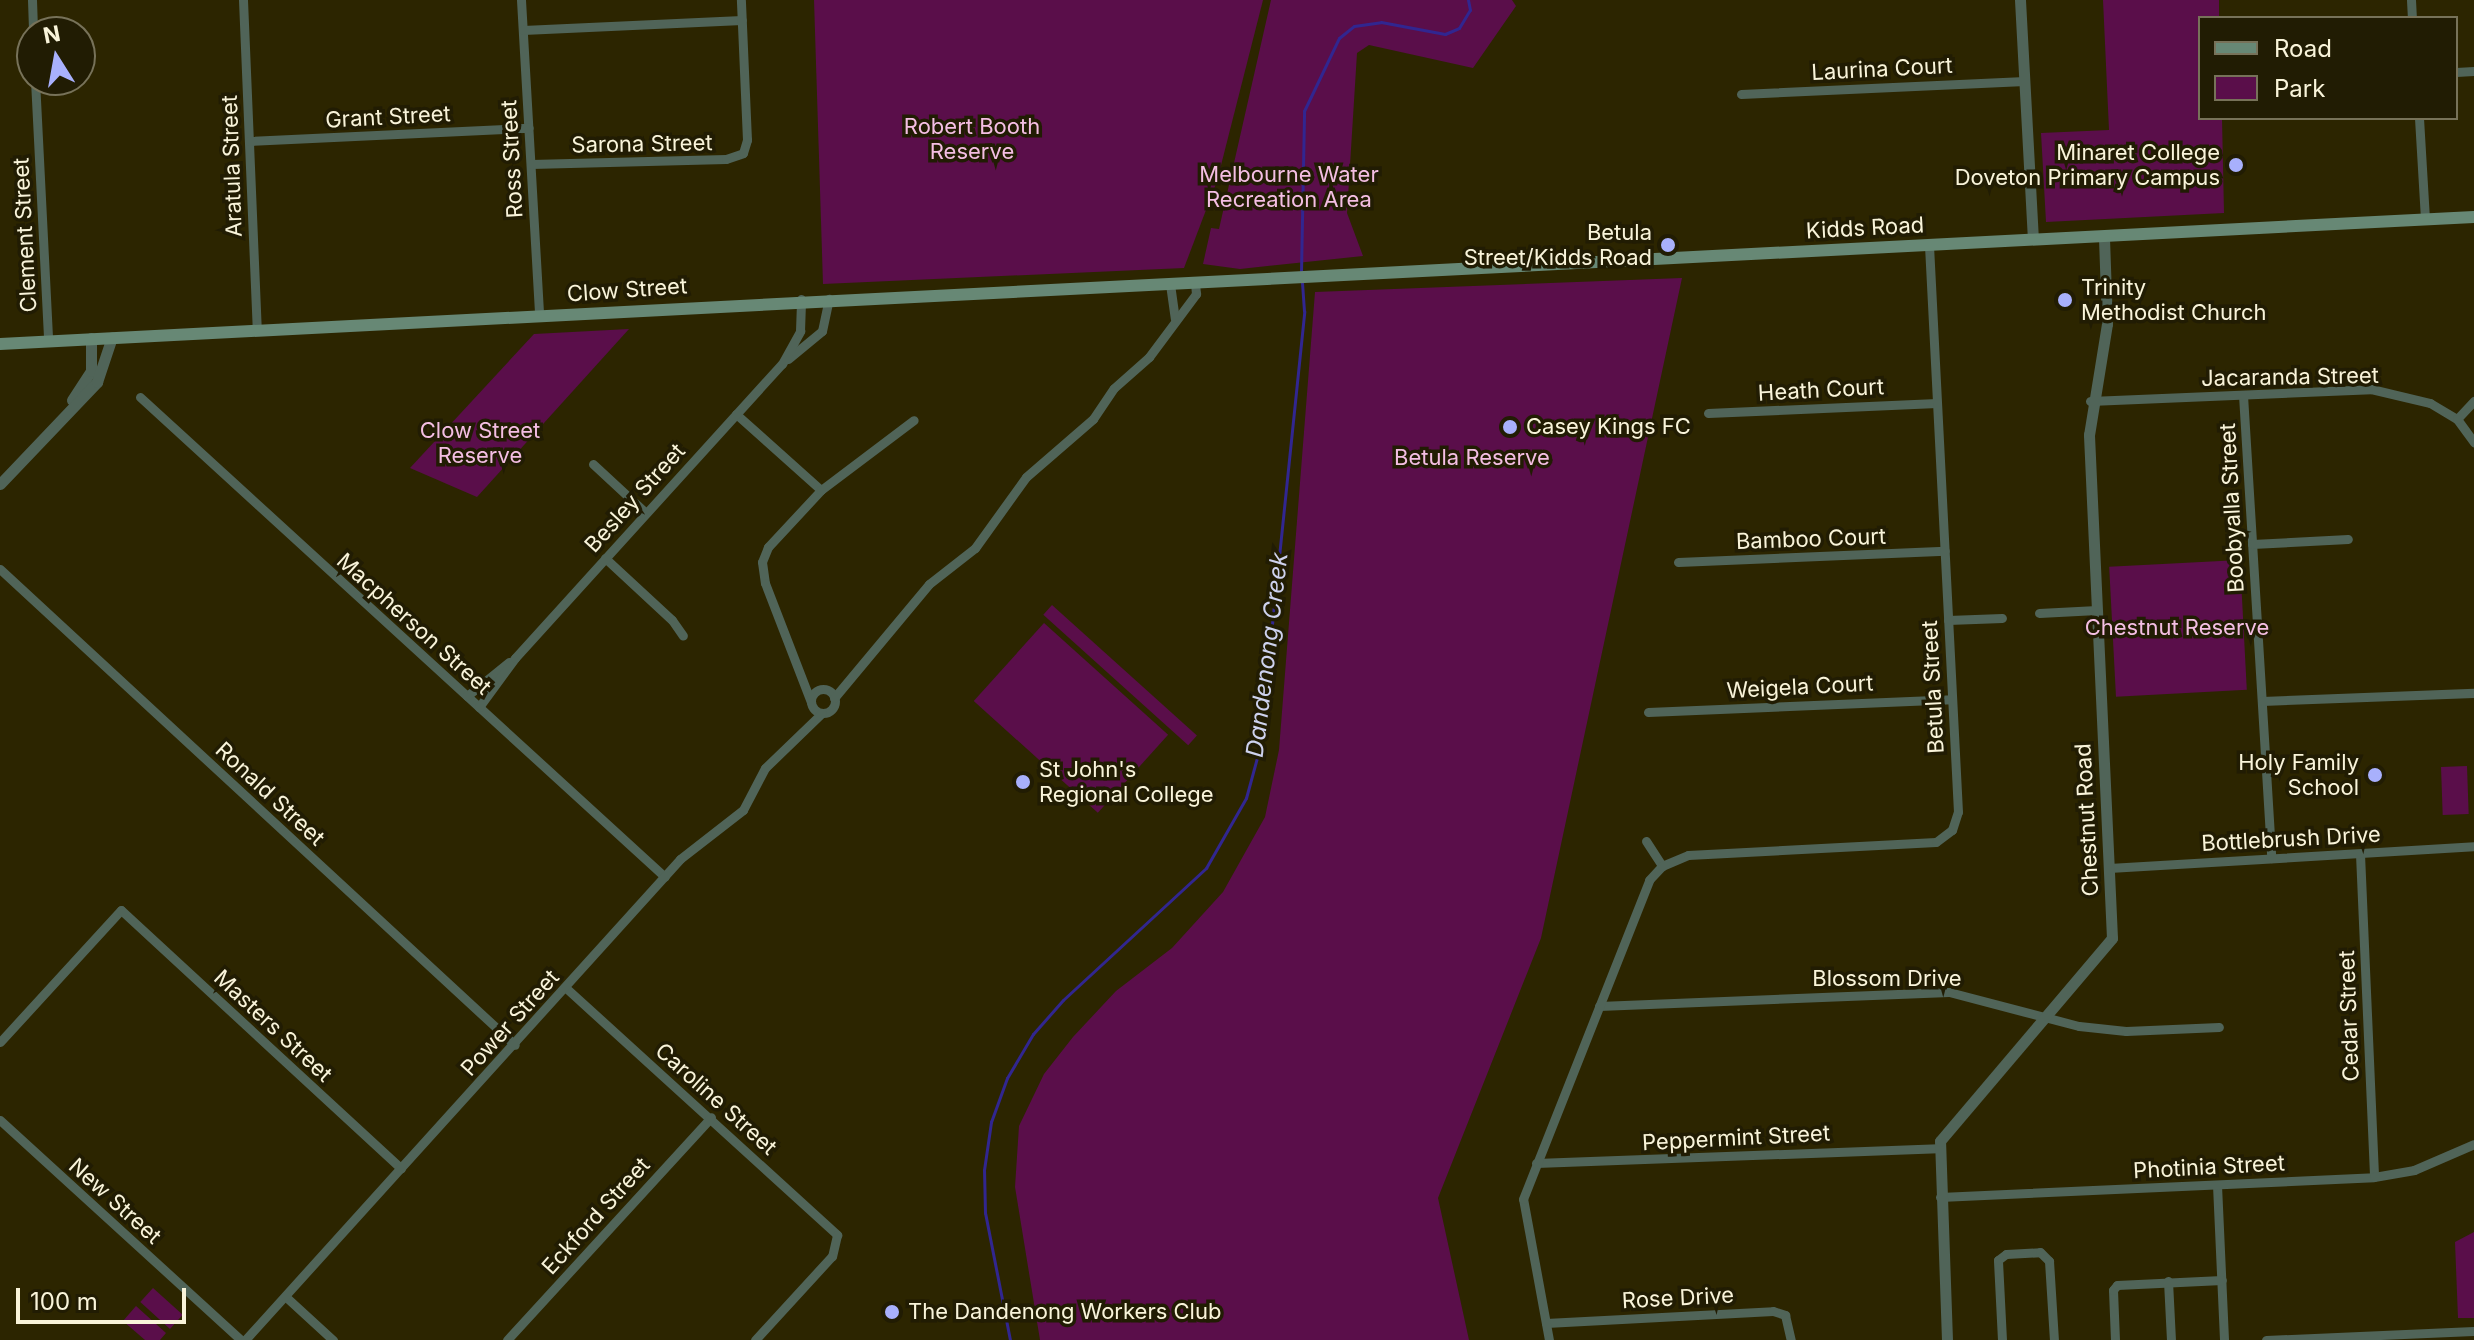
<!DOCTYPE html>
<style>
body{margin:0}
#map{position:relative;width:2474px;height:1340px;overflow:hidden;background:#2c2500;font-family:Inter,sans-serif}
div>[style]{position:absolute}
.green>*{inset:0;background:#5a0e4a;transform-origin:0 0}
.stream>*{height:3px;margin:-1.5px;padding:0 1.5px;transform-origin:1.5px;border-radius:1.5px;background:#312690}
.minor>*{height:9px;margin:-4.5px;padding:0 4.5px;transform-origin:4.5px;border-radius:4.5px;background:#506458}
.minor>.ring{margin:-4.5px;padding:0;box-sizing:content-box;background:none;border:9px solid #506458;border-radius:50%}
.tertiary>*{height:11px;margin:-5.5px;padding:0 5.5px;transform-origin:5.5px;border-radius:5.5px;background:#506458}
.secondary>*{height:12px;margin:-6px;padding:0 6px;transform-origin:6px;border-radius:6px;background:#678875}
.dots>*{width:22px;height:22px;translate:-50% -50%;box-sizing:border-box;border:4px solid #211c03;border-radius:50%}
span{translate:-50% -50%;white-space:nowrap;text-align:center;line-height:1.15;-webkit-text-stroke:7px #211c03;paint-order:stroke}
.street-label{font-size:22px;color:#f9f4da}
.park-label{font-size:22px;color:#f4bee3}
.poi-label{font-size:22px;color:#f9f4da}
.right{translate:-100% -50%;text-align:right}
.left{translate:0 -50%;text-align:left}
.water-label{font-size:24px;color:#ced2ee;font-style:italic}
.legend{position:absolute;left:2198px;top:16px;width:260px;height:104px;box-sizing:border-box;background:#211c03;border:2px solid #777259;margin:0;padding:10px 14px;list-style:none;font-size:24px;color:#f9f4da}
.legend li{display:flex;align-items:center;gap:16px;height:40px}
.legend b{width:40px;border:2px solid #777259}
.north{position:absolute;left:16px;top:16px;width:80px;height:80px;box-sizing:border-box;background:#211c03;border:2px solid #777259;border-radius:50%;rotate:349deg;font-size:22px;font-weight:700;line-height:32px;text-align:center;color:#f9f4da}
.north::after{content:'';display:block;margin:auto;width:28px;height:36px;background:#a8b0fc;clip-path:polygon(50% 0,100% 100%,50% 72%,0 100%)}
.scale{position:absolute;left:16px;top:1288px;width:170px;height:36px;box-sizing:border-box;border:4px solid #f9f4da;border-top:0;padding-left:10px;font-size:24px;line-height:28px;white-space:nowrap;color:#f9f4da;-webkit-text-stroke:6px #211c03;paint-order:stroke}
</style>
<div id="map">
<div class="green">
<i style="clip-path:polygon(814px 0,1263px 0,1217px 181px,1184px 268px,823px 284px)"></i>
<i style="clip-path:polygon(1271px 0,1512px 0,1516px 6px,1473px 68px,1369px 45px,1357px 53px,1347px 213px,1363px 256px,1240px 269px,1203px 264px,1211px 228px,1219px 229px)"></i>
<i style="clip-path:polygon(2103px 0,2219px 0,2219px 18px,2200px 18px,2200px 118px,2222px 118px,2224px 213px,2046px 222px,2041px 133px,2109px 130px)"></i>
<i style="clip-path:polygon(1682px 278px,1541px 938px,1438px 1198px,1469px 1340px,1040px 1340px,1015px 1187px,1019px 1126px,1044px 1074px,1073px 1037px,1116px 991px,1172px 948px,1223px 892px,1265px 817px,1279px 750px,1315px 292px)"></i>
<i style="clip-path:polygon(629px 329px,477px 497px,410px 468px,534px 334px)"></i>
<i style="left:2240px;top:560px;width:130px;height:131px;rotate:87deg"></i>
<i style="left:1052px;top:605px;width:195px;height:13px;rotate:42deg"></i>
<i style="left:1044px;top:623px;width:167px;height:105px;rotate:42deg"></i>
<i style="left:2467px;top:766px;width:48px;height:26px;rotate:88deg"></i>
<i style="clip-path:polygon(2474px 1232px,2474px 1318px,2458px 1318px,2455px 1242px)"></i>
<i style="left:153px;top:1288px;width:40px;height:19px;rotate:42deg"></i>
<i style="clip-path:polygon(136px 1306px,166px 1333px,160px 1340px,145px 1340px,123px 1321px)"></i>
</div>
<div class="stream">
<i style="left:1301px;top:272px;width:161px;rotate:-88.9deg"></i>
<i style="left:1304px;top:111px;width:81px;rotate:-64.4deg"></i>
<i style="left:1339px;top:38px;width:19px;rotate:-39deg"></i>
<i style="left:1354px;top:26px;width:27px;rotate:-8deg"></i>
<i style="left:1381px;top:22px;width:65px;rotate:10.6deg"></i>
<i style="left:1445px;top:34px;width:15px;rotate:-23deg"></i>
<i style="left:1459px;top:28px;width:21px;rotate:-59deg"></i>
<i style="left:1470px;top:10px;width:10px;rotate:-101deg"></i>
<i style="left:1010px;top:1340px;width:129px;rotate:-101.1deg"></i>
<i style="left:985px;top:1213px;width:43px;rotate:-91.3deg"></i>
<i style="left:984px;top:1170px;width:49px;rotate:-81.7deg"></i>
<i style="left:991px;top:1122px;width:47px;rotate:-70deg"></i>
<i style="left:1007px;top:1078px;width:51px;rotate:-59.4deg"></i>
<i style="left:1033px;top:1034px;width:45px;rotate:-48.6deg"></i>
<i style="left:1063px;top:1000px;width:195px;rotate:-42.7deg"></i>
<i style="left:1206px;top:868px;width:81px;rotate:-60.3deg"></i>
<i style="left:1246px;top:798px;width:50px;rotate:-74.8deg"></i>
<i style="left:1259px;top:750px;width:441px;rotate:-84.1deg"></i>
<i style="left:1304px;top:311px;width:31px;rotate:-94deg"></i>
</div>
<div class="minor">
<i style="left:32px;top:0;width:32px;rotate:88deg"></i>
<i style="left:243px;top:0;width:330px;rotate:87.6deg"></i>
<i style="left:521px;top:0;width:317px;rotate:86.7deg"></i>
<i style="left:2411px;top:0;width:18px;rotate:87deg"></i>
<i style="left:523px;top:30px;width:219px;rotate:-2.6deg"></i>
<i style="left:2456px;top:72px;width:18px;rotate:-3deg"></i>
<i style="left:35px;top:80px;width:261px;rotate:87.1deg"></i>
<i style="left:1741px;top:94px;width:284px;rotate:-2.6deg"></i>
<i style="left:2419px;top:118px;width:102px;rotate:86.6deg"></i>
<i style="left:249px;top:141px;width:280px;rotate:-2.7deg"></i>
<i style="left:531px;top:164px;width:195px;rotate:-1.5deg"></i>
<i style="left:726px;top:159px;width:18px;rotate:-19deg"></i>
<i style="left:743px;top:153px;width:14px;rotate:-73deg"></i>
<i style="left:747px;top:140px;width:140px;rotate:-92.5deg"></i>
<i style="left:1170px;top:284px;width:35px;rotate:82deg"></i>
<i style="left:788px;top:359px;width:44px;rotate:-39.5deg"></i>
<i style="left:822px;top:331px;width:33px;rotate:-78deg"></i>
<i style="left:2243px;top:395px;width:464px;rotate:86.5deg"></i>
<i style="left:140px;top:397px;width:711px;rotate:42.44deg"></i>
<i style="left:2090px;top:401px;width:281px;rotate:-2.4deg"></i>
<i style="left:2371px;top:389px;width:61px;rotate:13.3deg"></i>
<i style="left:2430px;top:403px;width:31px;rotate:31deg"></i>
<i style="left:2457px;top:419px;width:29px;rotate:54deg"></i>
<i style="left:1708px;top:413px;width:229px;rotate:-2.5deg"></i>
<i style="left:736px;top:414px;width:114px;rotate:41.8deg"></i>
<i style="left:821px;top:490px;width:78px;rotate:132.9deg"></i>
<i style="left:768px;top:547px;width:16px;rotate:112deg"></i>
<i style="left:762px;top:562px;width:21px;rotate:82deg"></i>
<i style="left:765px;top:583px;width:128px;rotate:68.9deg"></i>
<i style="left:2457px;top:419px;width:25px;rotate:-47deg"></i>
<i style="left:593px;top:464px;width:72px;rotate:42.8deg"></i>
<i style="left:821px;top:490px;width:116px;rotate:-37deg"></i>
<i style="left:2252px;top:544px;width:96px;rotate:-3deg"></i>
<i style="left:605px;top:558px;width:91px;rotate:42.8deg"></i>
<i style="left:672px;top:620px;width:19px;rotate:55deg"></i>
<i style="left:1678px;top:562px;width:267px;rotate:-2.4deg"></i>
<i style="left:0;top:569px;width:701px;rotate:42.75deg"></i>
<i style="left:2039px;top:613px;width:58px;rotate:-3deg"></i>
<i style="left:1948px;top:620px;width:54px;rotate:-2.1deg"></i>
<i class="ring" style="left:811px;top:689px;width:15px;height:15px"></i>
<i style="left:467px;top:696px;width:54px;rotate:-39deg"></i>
<i style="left:834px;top:698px;width:148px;rotate:-50.2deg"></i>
<i style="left:929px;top:584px;width:58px;rotate:-38deg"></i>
<i style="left:975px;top:548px;width:87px;rotate:-54.3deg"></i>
<i style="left:1026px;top:477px;width:89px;rotate:-40.9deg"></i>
<i style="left:1093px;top:419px;width:37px;rotate:-56deg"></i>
<i style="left:1114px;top:388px;width:47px;rotate:-41.5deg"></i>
<i style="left:1149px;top:357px;width:79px;rotate:-53.3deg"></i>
<i style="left:1196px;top:294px;width:12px;rotate:-95deg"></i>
<i style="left:2262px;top:701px;width:212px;rotate:-2.2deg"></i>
<i style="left:479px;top:707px;width:61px;rotate:-53.7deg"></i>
<i style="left:515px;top:658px;width:397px;rotate:-47.8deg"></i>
<i style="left:782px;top:364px;width:38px;rotate:-61deg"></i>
<i style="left:800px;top:331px;width:32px;rotate:-88deg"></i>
<i style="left:1648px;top:712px;width:304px;rotate:-2.4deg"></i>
<i style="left:1646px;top:841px;width:30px;rotate:57deg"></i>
<i style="left:2360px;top:854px;width:323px;rotate:87.5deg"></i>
<i style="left:2109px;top:868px;width:366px;rotate:-3.4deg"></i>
<i style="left:566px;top:988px;width:367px;rotate:42.3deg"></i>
<i style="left:837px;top:1235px;width:22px;rotate:103deg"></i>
<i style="left:832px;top:1256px;width:114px;rotate:132.5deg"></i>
<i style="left:1599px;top:1006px;width:350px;rotate:-2.3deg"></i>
<i style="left:1949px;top:992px;width:134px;rotate:14.7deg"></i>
<i style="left:2079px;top:1026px;width:47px;rotate:6.1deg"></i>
<i style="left:2126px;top:1031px;width:93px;rotate:-2.5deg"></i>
<i style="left:0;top:1042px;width:179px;rotate:-47.5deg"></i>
<i style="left:121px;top:910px;width:381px;rotate:42.7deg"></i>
<i style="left:0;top:1120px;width:326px;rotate:42.4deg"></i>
<i style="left:1536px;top:1163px;width:402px;rotate:-2.1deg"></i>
<i style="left:2217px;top:1185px;width:155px;rotate:87.4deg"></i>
<i style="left:1940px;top:1197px;width:434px;rotate:-2.6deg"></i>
<i style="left:2374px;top:1177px;width:41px;rotate:-9.9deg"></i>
<i style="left:2414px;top:1170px;width:65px;rotate:-23.4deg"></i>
<i style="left:2168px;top:1281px;width:59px;rotate:87.1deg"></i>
<i style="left:286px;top:1297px;width:64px;rotate:42.5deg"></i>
<i style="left:1546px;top:1323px;width:227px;rotate:-3deg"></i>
<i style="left:1773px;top:1311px;width:13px;rotate:18deg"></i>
<i style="left:1785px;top:1315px;width:26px;rotate:77deg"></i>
<i style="left:245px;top:1340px;width:649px;rotate:-47.87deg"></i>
<i style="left:680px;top:859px;width:80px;rotate:-37.9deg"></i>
<i style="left:743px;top:810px;width:47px;rotate:-62.4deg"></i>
<i style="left:765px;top:768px;width:79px;rotate:-44deg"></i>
<i style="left:507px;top:1340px;width:302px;rotate:-47.5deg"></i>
<i style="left:1549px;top:1340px;width:143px;rotate:-100.4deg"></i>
<i style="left:1523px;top:1199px;width:343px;rotate:-68.4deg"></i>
<i style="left:1649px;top:880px;width:19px;rotate:-47deg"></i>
<i style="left:1662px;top:866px;width:28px;rotate:-23deg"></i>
<i style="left:1688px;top:855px;width:248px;rotate:-3deg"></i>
<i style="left:1936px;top:842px;width:20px;rotate:-37deg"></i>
<i style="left:1952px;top:830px;width:19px;rotate:-72deg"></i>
<i style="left:1958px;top:812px;width:568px;rotate:-92.93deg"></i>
<i style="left:2002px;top:1340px;width:80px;rotate:-92.9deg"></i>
<i style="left:1998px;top:1260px;width:10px;rotate:-37deg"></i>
<i style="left:2006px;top:1254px;width:34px;rotate:-3deg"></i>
<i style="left:2040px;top:1252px;width:13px;rotate:45deg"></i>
<i style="left:2049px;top:1261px;width:79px;rotate:86.4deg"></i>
<i style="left:2115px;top:1340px;width:50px;rotate:-92.3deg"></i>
<i style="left:2113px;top:1290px;width:6px;rotate:-51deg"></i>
<i style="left:2117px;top:1285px;width:105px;rotate:-2.7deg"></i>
<i style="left:2266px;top:1340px;width:208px;rotate:-2.5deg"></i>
</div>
<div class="tertiary">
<i style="left:2020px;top:0;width:239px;rotate:86.9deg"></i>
<i style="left:72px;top:400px;width:35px;rotate:-57deg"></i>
<i style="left:91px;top:371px;width:33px;rotate:-90deg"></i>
<i style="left:0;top:484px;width:141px;rotate:-46.4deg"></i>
<i style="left:97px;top:382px;width:47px;rotate:-71.6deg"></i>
<i style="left:1947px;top:1340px;width:199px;rotate:-92deg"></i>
<i style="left:1940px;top:1141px;width:266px;rotate:-49.7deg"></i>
<i style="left:2112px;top:938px;width:504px;rotate:-92.62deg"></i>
<i style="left:2089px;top:435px;width:112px;rotate:-80.8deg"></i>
<i style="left:2107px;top:324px;width:88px;rotate:-92deg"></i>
</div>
<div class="secondary">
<i style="left:0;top:344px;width:2477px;rotate:-2.94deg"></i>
</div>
<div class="dots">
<i style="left:2236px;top:165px;background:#a8b0fc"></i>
<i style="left:1668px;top:245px;background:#a8b0fc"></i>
<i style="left:2065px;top:300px;background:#a8b0fc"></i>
<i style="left:1510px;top:427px;background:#a8b0fc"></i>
<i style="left:2375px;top:775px;background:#a8b0fc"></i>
<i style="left:1023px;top:782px;background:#a8b0fc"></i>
<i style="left:892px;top:1312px;background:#a8b0fc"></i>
</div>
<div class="street-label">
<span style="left:1882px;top:69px;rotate:-3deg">Laurina Court</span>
<span style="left:388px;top:117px;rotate:-3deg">Grant Street</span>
<span style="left:642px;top:144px;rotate:-1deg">Sarona Street</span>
<span style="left:512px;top:159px;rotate:-93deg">Ross Street</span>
<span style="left:232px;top:166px;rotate:-92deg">Aratula Street</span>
<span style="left:1865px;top:228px;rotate:-3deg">Kidds Road</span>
<span style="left:25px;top:235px;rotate:-93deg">Clement Street</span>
<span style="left:627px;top:290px;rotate:-4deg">Clow Street</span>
<span style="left:2290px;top:377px;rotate:-1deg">Jacaranda Street</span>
<span style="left:1821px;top:390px;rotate:-3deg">Heath Court</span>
<span style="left:635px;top:498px;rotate:-48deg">Besley Street</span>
<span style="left:2232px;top:508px;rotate:-93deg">Boobyalla Street</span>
<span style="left:1811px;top:539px;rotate:-2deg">Bamboo Court</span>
<span style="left:414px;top:624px;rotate:42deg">Macpherson Street</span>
<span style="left:1800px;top:687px;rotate:-3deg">Weigela Court</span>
<span style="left:1933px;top:687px;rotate:-93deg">Betula Street</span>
<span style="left:270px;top:794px;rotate:43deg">Ronald Street</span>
<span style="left:2087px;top:820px;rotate:-93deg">Chestnut Road</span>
<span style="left:2291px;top:839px;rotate:-3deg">Bottlebrush Drive</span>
<span style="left:1887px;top:979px">Blossom Drive</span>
<span style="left:2349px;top:1016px;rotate:-92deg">Cedar Street</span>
<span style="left:510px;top:1023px;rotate:-48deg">Power Street</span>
<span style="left:273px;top:1026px;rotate:43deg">Masters Street</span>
<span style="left:716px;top:1099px;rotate:42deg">Caroline Street</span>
<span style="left:1736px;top:1138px;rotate:-3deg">Peppermint Street</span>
<span style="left:2209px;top:1167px;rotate:-3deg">Photinia Street</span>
<span style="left:115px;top:1201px;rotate:42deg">New Street</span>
<span style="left:596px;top:1216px;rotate:-48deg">Eckford Street</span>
<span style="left:1678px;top:1298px;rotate:-3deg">Rose Drive</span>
</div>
<div class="park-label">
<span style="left:972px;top:139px">Robert Booth<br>Reserve</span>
<span style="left:1289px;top:187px">Melbourne Water<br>Recreation Area</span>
<span style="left:480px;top:443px">Clow Street<br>Reserve</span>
<span style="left:1472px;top:458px">Betula Reserve</span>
<span style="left:2177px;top:628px">Chestnut Reserve</span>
</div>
<div class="poi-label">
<span class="right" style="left:2220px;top:165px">Minaret College<br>Doveton Primary Campus</span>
<span class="right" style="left:1652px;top:245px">Betula<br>Street/Kidds Road</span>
<span class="left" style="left:2081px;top:300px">Trinity<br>Methodist Church</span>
<span class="left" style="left:1526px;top:427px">Casey Kings FC</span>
<span class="right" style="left:2359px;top:775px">Holy Family<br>School</span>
<span class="left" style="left:1039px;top:782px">St John's<br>Regional College</span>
<span class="left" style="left:908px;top:1312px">The Dandenong Workers Club</span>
</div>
<div class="water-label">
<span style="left:1267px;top:655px;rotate:-83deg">Dandenong Creek</span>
</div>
<ul class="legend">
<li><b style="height:10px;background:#678875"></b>Road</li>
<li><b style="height:22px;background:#5a0e4a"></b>Park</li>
</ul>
<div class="north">N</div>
<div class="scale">100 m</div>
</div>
